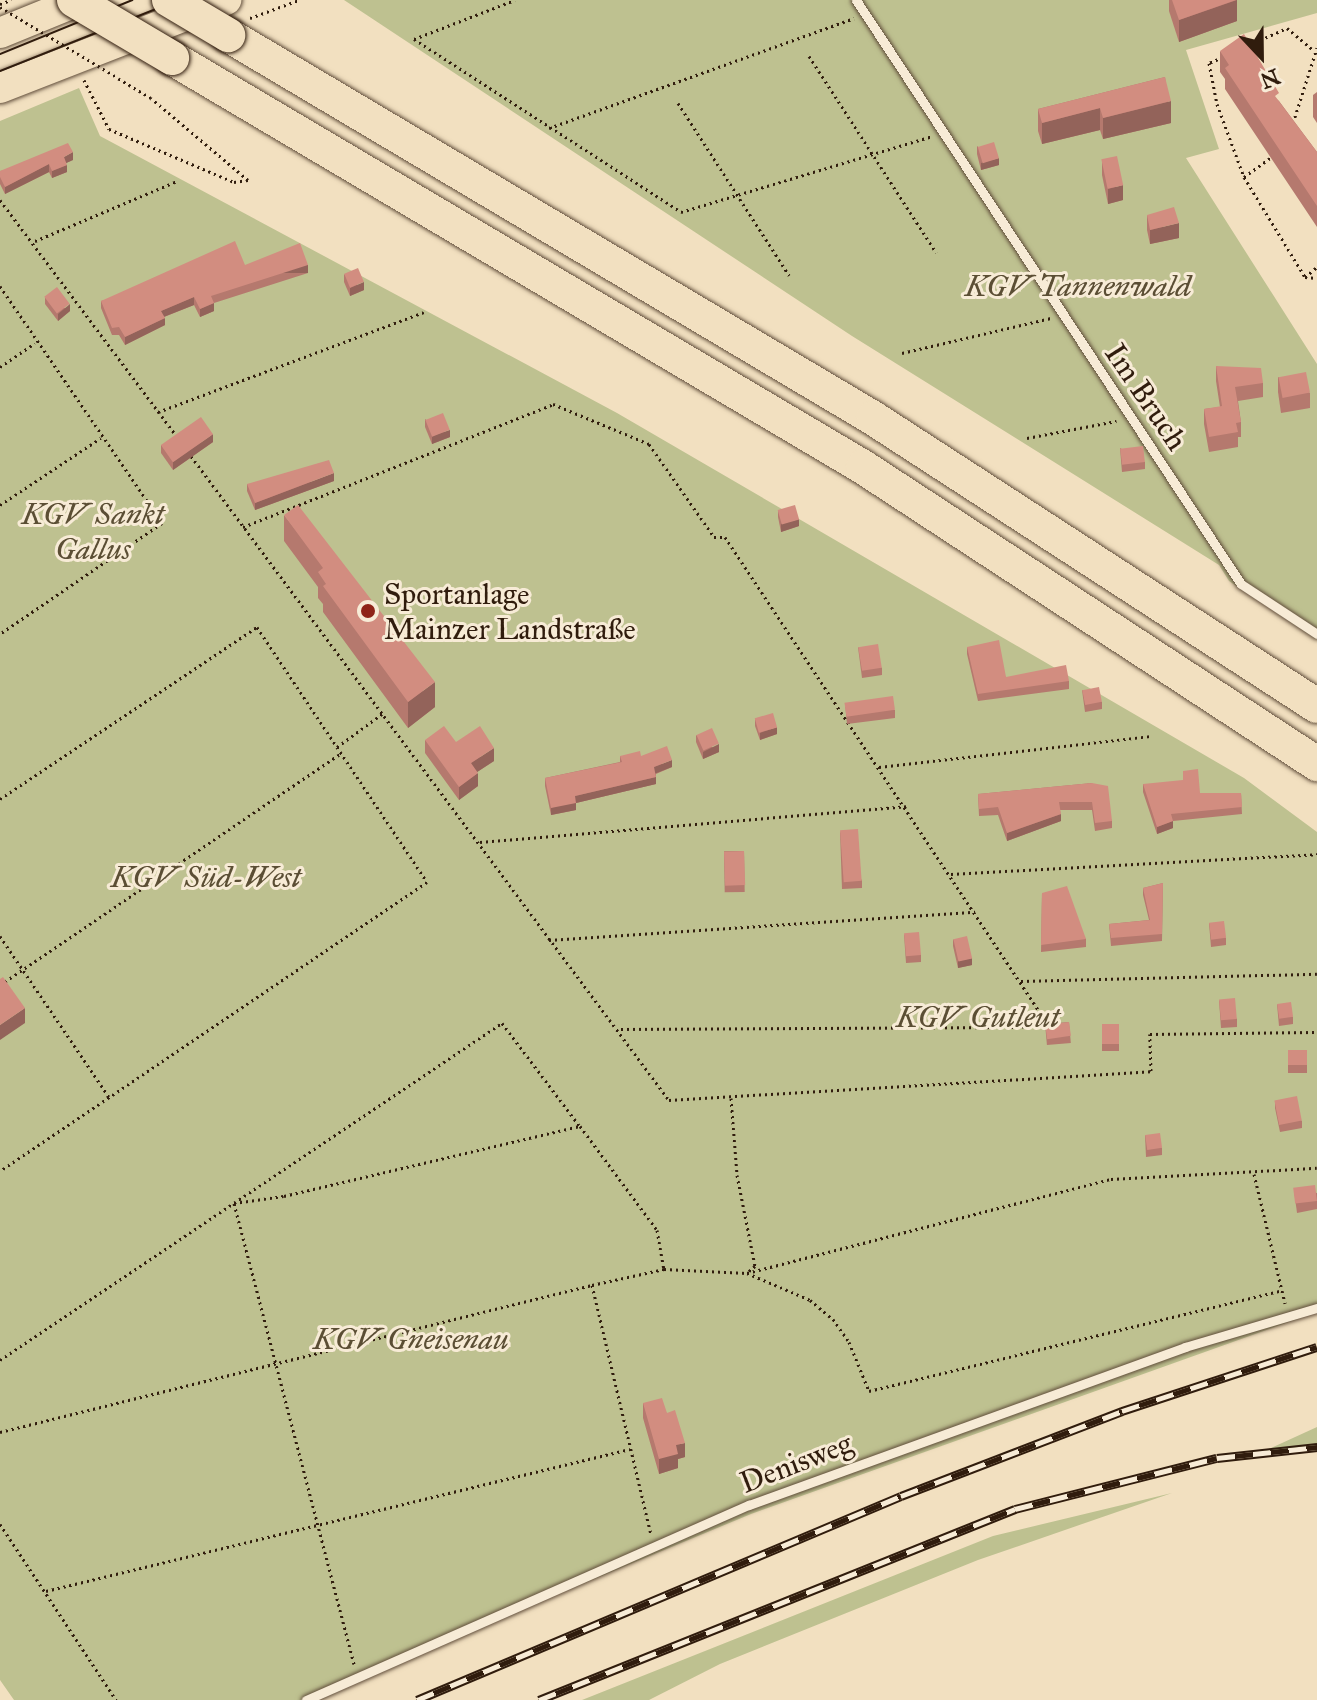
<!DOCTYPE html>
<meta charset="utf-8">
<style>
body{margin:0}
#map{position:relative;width:1317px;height:1700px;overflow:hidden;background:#f2e0c0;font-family:"IM FELL Great Primer",serif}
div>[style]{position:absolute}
.green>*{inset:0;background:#bec190}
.path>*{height:3px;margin-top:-1.5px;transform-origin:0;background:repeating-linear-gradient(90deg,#301c0d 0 2px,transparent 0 6px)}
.roads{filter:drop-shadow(0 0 2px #604d3a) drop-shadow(0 0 2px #604d3a)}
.service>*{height:9px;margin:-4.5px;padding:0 4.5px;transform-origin:4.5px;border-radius:4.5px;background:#f7ebd6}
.primary>*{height:30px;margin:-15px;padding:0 15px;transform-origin:15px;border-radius:15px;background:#f2e0c0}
.motorway>*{height:34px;margin:-17px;padding:0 17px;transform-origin:17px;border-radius:17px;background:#f2e0c0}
.tram>*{height:2px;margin:-1px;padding:0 1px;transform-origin:1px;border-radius:1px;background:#301c0d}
.rail>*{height:9px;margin-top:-4.5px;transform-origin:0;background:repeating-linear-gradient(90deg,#f7ebd6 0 18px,#301c0d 0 36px);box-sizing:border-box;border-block:2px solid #301c0d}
.path-bridge>*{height:3px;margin-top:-1.5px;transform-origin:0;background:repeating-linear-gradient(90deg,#301c0d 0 2px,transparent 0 6px)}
.bridges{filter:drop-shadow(0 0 2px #301c0d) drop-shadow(0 0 2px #301c0d)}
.motorway-bridge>*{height:34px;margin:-17px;padding:0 17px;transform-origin:17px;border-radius:17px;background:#f2e0c0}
.wall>*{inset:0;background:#b5796e;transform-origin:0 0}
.shaded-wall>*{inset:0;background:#93635a;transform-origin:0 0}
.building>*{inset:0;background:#d28d80;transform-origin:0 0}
.dots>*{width:22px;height:22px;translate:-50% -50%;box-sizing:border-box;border:4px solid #f7ebd6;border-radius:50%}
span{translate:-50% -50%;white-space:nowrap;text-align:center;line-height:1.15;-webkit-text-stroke:6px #f7ebd6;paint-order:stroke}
.park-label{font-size:30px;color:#5b4e34;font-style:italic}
.street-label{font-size:30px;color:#301c0d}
.poi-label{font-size:30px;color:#301c0d}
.left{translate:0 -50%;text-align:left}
.north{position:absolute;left:1221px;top:16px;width:80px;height:80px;-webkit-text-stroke:6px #f7ebd6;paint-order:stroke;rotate:158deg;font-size:22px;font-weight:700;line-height:32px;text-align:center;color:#301c0d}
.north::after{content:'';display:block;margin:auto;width:28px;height:36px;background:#301c0d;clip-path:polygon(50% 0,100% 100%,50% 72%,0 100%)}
</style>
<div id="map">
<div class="green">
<i style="clip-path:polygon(344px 0,1317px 0,1317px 13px,1186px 50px,1219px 149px,1186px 158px,1317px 364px,1317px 640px,1229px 581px,1219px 565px,852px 336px)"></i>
<i style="clip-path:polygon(79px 88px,100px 136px,617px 413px,1244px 778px,1317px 832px,1317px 1312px,751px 1514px,302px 1700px,14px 1700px,0 1680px,0 121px)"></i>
<i style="clip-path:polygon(1317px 1427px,1317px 1447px,1258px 1454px)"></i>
<i style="clip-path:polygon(1172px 1493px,978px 1560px,720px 1664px,649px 1700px,582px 1700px,993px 1536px)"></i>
</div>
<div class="path">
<i style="left:0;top:4px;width:12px;rotate:-20deg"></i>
<i style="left:250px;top:18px;width:52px;rotate:-20.2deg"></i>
<i style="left:414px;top:39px;width:318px;rotate:32.9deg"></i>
<i style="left:681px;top:212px;width:262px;rotate:-16.8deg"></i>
<i style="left:414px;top:39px;width:108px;rotate:-21.1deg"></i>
<i style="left:1249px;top:45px;width:42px;rotate:-24.1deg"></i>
<i style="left:1287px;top:28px;width:34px;rotate:40deg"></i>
<i style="left:809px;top:56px;width:234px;rotate:57.1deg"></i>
<i style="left:1223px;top:57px;width:15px;rotate:157deg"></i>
<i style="left:1209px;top:63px;width:42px;rotate:79deg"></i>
<i style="left:1217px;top:104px;width:78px;rotate:69.7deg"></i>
<i style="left:1244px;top:177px;width:117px;rotate:58.6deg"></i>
<i style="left:1305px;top:277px;width:12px;rotate:5deg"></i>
<i style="left:84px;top:80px;width:55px;rotate:63deg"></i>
<i style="left:109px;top:129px;width:136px;rotate:23deg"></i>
<i style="left:234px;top:182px;width:14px;rotate:-8deg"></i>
<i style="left:248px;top:180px;width:127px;rotate:-139.8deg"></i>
<i style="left:151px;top:98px;width:39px;rotate:-149deg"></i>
<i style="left:678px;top:103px;width:205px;rotate:57.2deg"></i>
<i style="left:1293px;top:123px;width:79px;rotate:-72.3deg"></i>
<i style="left:549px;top:128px;width:324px;rotate:-19.8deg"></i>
<i style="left:1244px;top:177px;width:36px;rotate:-36deg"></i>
<i style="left:0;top:200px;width:296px;rotate:53.2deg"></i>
<i style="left:35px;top:241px;width:154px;rotate:-22.9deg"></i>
<i style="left:1305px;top:277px;width:16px;rotate:-40deg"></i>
<i style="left:0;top:286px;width:287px;rotate:55.6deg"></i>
<i style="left:162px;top:523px;width:196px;rotate:145.6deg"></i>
<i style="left:902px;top:353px;width:153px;rotate:-13.2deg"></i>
<i style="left:0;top:367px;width:42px;rotate:-34.4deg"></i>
<i style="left:158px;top:412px;width:284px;rotate:-20.6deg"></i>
<i style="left:1027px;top:438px;width:91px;rotate:-10.8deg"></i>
<i style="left:191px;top:456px;width:802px;rotate:53.42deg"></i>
<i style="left:669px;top:1100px;width:483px;rotate:-3.4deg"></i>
<i style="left:1151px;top:1071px;width:37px;rotate:-92deg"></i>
<i style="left:1150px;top:1034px;width:167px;rotate:-0.7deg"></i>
<i style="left:0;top:505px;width:121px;rotate:-33.6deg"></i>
<i style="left:243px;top:527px;width:334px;rotate:-21.6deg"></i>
<i style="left:553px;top:404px;width:104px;rotate:22.6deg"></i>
<i style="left:649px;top:444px;width:113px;rotate:55deg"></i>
<i style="left:714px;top:537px;width:11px"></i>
<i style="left:725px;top:537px;width:569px;rotate:56.48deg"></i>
<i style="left:1039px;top:1011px;width:13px;rotate:103deg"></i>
<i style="left:1036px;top:1024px;width:17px;rotate:170deg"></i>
<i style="left:1019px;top:1027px;width:402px;rotate:179.7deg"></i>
<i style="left:337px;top:747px;width:56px;rotate:-36.3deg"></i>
<i style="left:879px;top:767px;width:275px;rotate:-6.5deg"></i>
<i style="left:0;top:799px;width:309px;rotate:-33.8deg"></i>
<i style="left:257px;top:627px;width:306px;rotate:56.3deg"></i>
<i style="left:427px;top:882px;width:516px;rotate:145.91deg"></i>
<i style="left:480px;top:842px;width:428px;rotate:-4.8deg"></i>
<i style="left:951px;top:874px;width:367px;rotate:-3.1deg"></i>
<i style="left:0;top:936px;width:194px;rotate:55.9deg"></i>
<i style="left:549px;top:940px;width:427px;rotate:-3.8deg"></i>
<i style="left:1021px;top:981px;width:296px;rotate:-1.4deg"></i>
<i style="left:0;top:985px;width:411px;rotate:-34.2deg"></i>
<i style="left:731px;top:1098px;width:77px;rotate:85.5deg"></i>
<i style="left:737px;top:1175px;width:93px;rotate:78.8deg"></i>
<i style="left:755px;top:1266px;width:11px;rotate:139deg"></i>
<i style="left:747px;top:1273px;width:69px;rotate:23.2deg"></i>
<i style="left:810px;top:1300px;width:30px;rotate:40deg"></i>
<i style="left:833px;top:1319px;width:28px;rotate:55deg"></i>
<i style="left:849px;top:1342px;width:53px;rotate:67.8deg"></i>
<i style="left:869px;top:1391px;width:425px;rotate:-13.7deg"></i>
<i style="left:1254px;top:1174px;width:133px;rotate:76.5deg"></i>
<i style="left:592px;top:1285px;width:256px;rotate:76.7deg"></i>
<i style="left:0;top:1360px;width:605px;rotate:-33.87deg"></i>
<i style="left:502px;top:1023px;width:128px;rotate:53deg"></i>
<i style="left:0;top:1432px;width:610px;rotate:-13.95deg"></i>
<i style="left:592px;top:1285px;width:74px;rotate:-12.5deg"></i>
<i style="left:664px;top:1269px;width:83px;rotate:2.8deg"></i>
<i style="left:747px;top:1273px;width:376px;rotate:-14.5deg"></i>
<i style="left:1111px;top:1179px;width:206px;rotate:-3.1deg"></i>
<i style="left:0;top:1524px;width:211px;rotate:56.6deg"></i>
<i style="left:46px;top:1591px;width:601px;rotate:-13.67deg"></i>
<i style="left:354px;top:1664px;width:476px;rotate:-104.6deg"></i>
<i style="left:234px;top:1203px;width:50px;rotate:-8deg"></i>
<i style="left:284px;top:1196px;width:304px;rotate:-13.3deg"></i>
<i style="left:580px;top:1126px;width:129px;rotate:53.5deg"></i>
<i style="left:657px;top:1230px;width:40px;rotate:80deg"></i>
</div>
<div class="roads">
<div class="service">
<i style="left:856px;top:0;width:699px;rotate:56.61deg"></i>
<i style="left:1241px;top:584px;width:91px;rotate:33.3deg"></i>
<i style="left:306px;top:1700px;width:484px;rotate:-23.8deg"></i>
<i style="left:749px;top:1505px;width:464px;rotate:-19.9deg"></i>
<i style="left:1185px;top:1347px;width:138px;rotate:-16.5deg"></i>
</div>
<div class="primary">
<i style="left:0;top:33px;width:87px;rotate:-22.2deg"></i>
<i style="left:0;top:88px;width:243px;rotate:-21.3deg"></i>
</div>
<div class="motorway">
<i style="left:228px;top:35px;width:750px;rotate:30.7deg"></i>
<i style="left:873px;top:418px;width:529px;rotate:32.97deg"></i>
<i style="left:172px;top:58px;width:803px;rotate:30.62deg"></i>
<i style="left:863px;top:467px;width:543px;rotate:33.19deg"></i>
</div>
</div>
<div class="tram">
<i style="left:0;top:54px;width:143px;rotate:-22.2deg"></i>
<i style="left:0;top:71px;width:192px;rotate:-21.7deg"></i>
</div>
<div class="rail">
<i style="left:417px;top:1700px;width:525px;rotate:-22.85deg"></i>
<i style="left:901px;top:1496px;width:237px;rotate:-21deg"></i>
<i style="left:1122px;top:1411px;width:205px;rotate:-18.2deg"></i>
<i style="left:539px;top:1700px;width:513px;rotate:-21.86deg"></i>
<i style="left:1015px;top:1509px;width:208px;rotate:-14.2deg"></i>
<i style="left:1217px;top:1458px;width:101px;rotate:-6.3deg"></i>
</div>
<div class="path-bridge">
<i style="left:0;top:7px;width:138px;rotate:31deg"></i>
</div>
<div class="bridges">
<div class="motorway-bridge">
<i style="left:74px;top:0;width:114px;rotate:30.6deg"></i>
<i style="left:169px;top:0;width:69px;rotate:30.7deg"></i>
</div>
</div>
<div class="wall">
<i style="clip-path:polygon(1169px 0,1237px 0,1237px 21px,1179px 42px,1169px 11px)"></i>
<i style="clip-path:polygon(1220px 51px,1279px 101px,1317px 152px,1317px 227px,1225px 89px,1225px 79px,1220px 72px)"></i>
<i style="clip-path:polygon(1165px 77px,1171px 123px,1103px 139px,1100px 130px,1042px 144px,1038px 131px,1038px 109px)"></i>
<i style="clip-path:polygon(1317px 92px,1317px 123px,1313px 117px,1313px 95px)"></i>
<i style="clip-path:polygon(977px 146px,999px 165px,981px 170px,977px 154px)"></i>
<i style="clip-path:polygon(73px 160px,66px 163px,67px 172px,52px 178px,49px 172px,5px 194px,0 184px,0 171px)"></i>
<i style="clip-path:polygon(1102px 160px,1123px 200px,1108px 204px,1102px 175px)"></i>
<i style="clip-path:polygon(1147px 215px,1179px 238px,1150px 244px,1147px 230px)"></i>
<i style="clip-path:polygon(245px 265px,308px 273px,214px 303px,214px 311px,200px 317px,194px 305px,164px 317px,165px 325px,125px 345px,119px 335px,112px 335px,101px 308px,101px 301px)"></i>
<i style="clip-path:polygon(344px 274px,364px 290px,350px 296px,344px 282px)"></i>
<i style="clip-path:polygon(45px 297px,70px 311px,58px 321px,45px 304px)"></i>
<i style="clip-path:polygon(1216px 366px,1263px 383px,1263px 397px,1238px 401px,1241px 422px,1241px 437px,1238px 437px,1238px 447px,1209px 452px,1204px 424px,1204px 409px,1220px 407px,1216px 381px)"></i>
<i style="clip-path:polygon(1278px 377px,1310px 393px,1310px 408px,1281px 413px,1278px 392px)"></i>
<i style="clip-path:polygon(425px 419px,450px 437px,432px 444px,425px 427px)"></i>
<i style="clip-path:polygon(213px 442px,173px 470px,161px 453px,161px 445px)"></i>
<i style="clip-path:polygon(1120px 448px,1145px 462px,1145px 469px,1122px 472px)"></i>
<i style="clip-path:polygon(334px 481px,255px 510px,247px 491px,247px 484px)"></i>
<i style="clip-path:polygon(778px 510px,799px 526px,781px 532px,778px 517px)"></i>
<i style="clip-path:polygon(284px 515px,435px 707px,408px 728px,323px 612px,323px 604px,318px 598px,318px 587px,284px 541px)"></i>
<i style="clip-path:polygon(858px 647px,882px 668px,882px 675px,862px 678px)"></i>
<i style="clip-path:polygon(967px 647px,1006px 677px,1069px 681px,1069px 689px,978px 701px,967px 654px)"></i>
<i style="clip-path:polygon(1082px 690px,1102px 702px,1102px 709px,1085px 712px)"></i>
<i style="clip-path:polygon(845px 703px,895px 710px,895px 718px,847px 724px)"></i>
<i style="clip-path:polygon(755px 719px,777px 734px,760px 740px,755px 726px)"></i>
<i style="clip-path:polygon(696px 735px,719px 752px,703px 759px,696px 742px)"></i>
<i style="clip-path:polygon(425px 740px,494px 761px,477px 772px,478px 786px,459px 800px,425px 753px)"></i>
<i style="clip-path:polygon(620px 756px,641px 756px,672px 767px,656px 774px,656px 784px,576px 803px,576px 810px,551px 815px,545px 786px,545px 778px,620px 762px)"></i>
<i style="clip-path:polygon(1092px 783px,1112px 821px,1112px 828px,1095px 831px,1092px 810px,1060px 810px,1061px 821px,1007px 841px,998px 815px,979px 816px,978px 794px)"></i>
<i style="clip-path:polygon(1143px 784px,1200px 793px,1241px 793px,1242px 814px,1173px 821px,1173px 828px,1157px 834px,1143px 792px)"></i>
<i style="clip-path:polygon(840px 831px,862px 881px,862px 888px,842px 889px)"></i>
<i style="left:744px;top:851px;width:41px;height:20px;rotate:89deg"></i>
<i style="clip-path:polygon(1163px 883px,1162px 941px,1111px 946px,1109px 924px,1149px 920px,1143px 895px,1143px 888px)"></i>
<i style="clip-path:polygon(1042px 893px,1086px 939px,1086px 947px,1041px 952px)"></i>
<i style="clip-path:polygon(1209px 923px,1226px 938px,1226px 945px,1211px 947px)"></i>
<i style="clip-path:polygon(904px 934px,921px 955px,921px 962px,906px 963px)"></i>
<i style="clip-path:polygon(953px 939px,972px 965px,958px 968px,953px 946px)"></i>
<i style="clip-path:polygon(1219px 1000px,1237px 1019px,1237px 1027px,1221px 1028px)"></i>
<i style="clip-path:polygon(1277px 1004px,1293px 1017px,1293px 1024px,1279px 1026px)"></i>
<i style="left:1069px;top:1022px;width:21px;height:24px;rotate:85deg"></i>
<i style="left:1102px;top:1024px;width:17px;height:27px"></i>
<i style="left:1288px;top:1050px;width:19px;height:23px"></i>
<i style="clip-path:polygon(1275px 1101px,1302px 1121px,1302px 1128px,1280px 1132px,1275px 1108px)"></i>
<i style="clip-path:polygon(1145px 1135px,1162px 1148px,1162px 1155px,1146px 1157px)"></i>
<i style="clip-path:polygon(1294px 1190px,1317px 1193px,1317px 1209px,1297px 1213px)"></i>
<i style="clip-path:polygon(643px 1403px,667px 1413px,685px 1457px,678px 1459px,678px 1468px,659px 1474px,643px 1418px)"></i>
</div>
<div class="shaded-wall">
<i style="clip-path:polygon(1237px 0,1237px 21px,1179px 42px,1179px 20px)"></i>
<i style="clip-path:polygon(1171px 101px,1171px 123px,1103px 139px,1103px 118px)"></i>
<i style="clip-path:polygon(1100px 108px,1100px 130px,1042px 144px,1042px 123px)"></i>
<i style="clip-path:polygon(73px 152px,73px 160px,64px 164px,64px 157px)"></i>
<i style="clip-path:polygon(999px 158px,999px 165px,981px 170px,981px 163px)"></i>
<i style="clip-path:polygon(49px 164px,49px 172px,5px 194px,5px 187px)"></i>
<i style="clip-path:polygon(67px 165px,67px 172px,52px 178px,52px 171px)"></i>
<i style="clip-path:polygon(1123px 185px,1123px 200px,1108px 204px,1108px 189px)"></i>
<i style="clip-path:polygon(1179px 223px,1179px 238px,1150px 244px,1150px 230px)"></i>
<i style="left:308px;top:265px;width:8px;height:102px;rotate:90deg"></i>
<i style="clip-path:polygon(364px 282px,364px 290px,350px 296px,350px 288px)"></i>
<i style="clip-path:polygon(194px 297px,194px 305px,161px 318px,161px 311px)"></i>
<i style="clip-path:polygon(214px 303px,214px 311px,200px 317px,200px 309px)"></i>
<i style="clip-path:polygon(70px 304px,70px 311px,58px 321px,58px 314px)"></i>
<i style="clip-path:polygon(165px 318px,165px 325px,125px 345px,125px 337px)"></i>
<i style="clip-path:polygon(450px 430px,450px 437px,432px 444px,432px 436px)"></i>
<i style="clip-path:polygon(213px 434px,213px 442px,173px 470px,173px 462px)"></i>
<i style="clip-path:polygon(334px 473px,334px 481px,255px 510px,255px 503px)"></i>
<i style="clip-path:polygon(799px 519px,799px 526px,781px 532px,781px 524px)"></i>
<i style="clip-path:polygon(435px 682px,435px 707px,408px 728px,408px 702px)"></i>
<i style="clip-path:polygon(777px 727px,777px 734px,760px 740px,760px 733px)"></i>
<i style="clip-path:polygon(719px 744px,719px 752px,703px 759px,703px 752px)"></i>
<i style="clip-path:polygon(494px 748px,494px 761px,471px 776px,471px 763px)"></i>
<i style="clip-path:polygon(672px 760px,672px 767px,654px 774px,654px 767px)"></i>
<i style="clip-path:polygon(478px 773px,478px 786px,459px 800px,459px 787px)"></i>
<i style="clip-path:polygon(656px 777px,656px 784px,576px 803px,576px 810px,551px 815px,551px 808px,575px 796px)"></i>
<i style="clip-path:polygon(1061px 814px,1061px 821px,1007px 841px,1007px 833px)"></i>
<i style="clip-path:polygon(1173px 821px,1173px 828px,1157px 834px,1157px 827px)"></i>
<i style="clip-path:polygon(972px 958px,972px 965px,958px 968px,958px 961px)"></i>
<i style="clip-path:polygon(25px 1008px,25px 1023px,0 1040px,0 1025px)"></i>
<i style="clip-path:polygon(685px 1443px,685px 1457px,678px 1459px,678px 1468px,659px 1474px,659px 1459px,676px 1445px)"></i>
</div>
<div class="building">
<i style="clip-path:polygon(1172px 0,1236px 0,1179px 20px)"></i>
<i style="clip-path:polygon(1244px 34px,1279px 93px,1275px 96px,1317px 152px,1317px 206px,1225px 68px,1229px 65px,1220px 51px)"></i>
<i style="clip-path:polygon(1165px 77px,1171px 101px,1103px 118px,1100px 108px,1042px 123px,1038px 109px)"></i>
<i style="left:994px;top:142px;width:17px;height:17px;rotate:73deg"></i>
<i style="clip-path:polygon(68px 143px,73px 152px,64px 157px,67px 165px,52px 171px,49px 164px,5px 187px,0 177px,0 171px)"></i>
<i style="left:1117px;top:156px;width:30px;height:16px;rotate:78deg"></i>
<i style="clip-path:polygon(1174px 207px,1179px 223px,1150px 230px,1147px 215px)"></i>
<i style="clip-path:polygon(235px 241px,245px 265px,300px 243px,308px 265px,211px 296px,214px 303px,200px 309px,194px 297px,161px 311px,165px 318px,125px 337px,119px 327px,112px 328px,101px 301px)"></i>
<i style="left:358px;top:268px;width:15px;height:15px;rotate:67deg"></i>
<i style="left:57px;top:287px;width:21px;height:16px;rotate:53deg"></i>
<i style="clip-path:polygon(1216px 366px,1261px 368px,1263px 383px,1235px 387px,1241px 422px,1236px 423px,1238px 432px,1209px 437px,1204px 409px,1222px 406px)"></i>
<i style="left:1306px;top:372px;width:21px;height:28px;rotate:79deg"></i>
<i style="left:443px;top:413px;width:18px;height:19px;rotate:68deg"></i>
<i style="left:201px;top:417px;width:21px;height:49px;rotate:55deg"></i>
<i style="left:1143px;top:446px;width:16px;height:23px;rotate:83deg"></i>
<i style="clip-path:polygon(329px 460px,334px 473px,255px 503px,247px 484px)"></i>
<i style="clip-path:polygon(298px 505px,435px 682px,408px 702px,323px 586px,326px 584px,318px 572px,323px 568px,284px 515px)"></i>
<i style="left:795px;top:505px;width:15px;height:18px;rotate:74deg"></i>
<i style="clip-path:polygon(999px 640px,1006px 677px,1066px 665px,1069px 681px,978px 694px,967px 647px)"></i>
<i style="left:878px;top:644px;width:24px;height:20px;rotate:81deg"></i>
<i style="left:1099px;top:687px;width:15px;height:17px;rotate:79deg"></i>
<i style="left:893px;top:696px;width:14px;height:49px;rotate:82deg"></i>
<i style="left:773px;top:713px;width:15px;height:19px;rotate:74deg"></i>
<i style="clip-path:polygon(444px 726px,456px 742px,480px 726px,494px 748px,471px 763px,478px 773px,459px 787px,425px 740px)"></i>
<i style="left:712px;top:728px;width:17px;height:17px;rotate:66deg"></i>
<i style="clip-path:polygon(667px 746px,672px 760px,654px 767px,656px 777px,575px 796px,576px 803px,551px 808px,545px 778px,622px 762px,620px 756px,640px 751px,641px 756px)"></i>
<i style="clip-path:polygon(1198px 769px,1200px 793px,1241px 793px,1242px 807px,1171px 814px,1173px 821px,1157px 827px,1143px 784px,1183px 780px,1183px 771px)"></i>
<i style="clip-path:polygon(1092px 783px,1108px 786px,1112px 821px,1095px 823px,1092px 802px,1059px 802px,1061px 814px,1007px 833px,998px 807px,979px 809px,978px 794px)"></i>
<i style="left:858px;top:829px;width:52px;height:18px;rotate:86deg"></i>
<i style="left:744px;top:851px;width:34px;height:20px;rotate:88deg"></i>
<i style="clip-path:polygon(1163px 883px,1162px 934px,1111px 938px,1109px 924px,1150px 920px,1143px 888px)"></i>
<i style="clip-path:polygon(1067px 886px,1086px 939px,1041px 945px,1042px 893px)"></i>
<i style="left:1224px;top:921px;width:17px;height:15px;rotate:83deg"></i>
<i style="left:919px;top:932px;width:23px;height:15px;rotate:85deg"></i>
<i style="left:967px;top:936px;width:23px;height:14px;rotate:77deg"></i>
<i style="clip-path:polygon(3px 977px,25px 1008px,0 1025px,0 979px)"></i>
<i style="left:1235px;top:998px;width:21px;height:16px;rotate:85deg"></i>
<i style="left:1291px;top:1002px;width:15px;height:14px;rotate:82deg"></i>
<i style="left:1069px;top:1022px;width:14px;height:24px;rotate:82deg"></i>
<i style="left:1102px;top:1024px;width:17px;height:20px"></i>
<i style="left:1288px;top:1050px;width:19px;height:15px"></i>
<i style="left:1297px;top:1096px;width:25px;height:23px;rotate:79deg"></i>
<i style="left:1160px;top:1133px;width:15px;height:15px;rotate:82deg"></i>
<i style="left:1315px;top:1185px;width:16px;height:22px;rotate:83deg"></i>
<i style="clip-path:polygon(662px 1398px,667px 1413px,675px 1410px,685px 1443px,676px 1445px,678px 1454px,659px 1459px,643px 1403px)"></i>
</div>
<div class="dots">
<i style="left:368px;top:611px;background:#8f2418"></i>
</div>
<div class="park-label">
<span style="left:1078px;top:286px">KGV Tannenwald</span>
<span style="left:93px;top:531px">KGV Sankt<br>Gallus</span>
<span style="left:206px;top:877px">KGV Süd-West</span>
<span style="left:978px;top:1017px">KGV Gutleut</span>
<span style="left:411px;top:1339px">KGV Gneisenau</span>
</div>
<div class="street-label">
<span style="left:1146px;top:397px;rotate:56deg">Im Bruch</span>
<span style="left:796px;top:1463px;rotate:-21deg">Denisweg</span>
</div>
<div class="poi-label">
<span class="left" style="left:384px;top:611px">Sportanlage<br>Mainzer Landstraße</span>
</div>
<div class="north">N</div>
</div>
